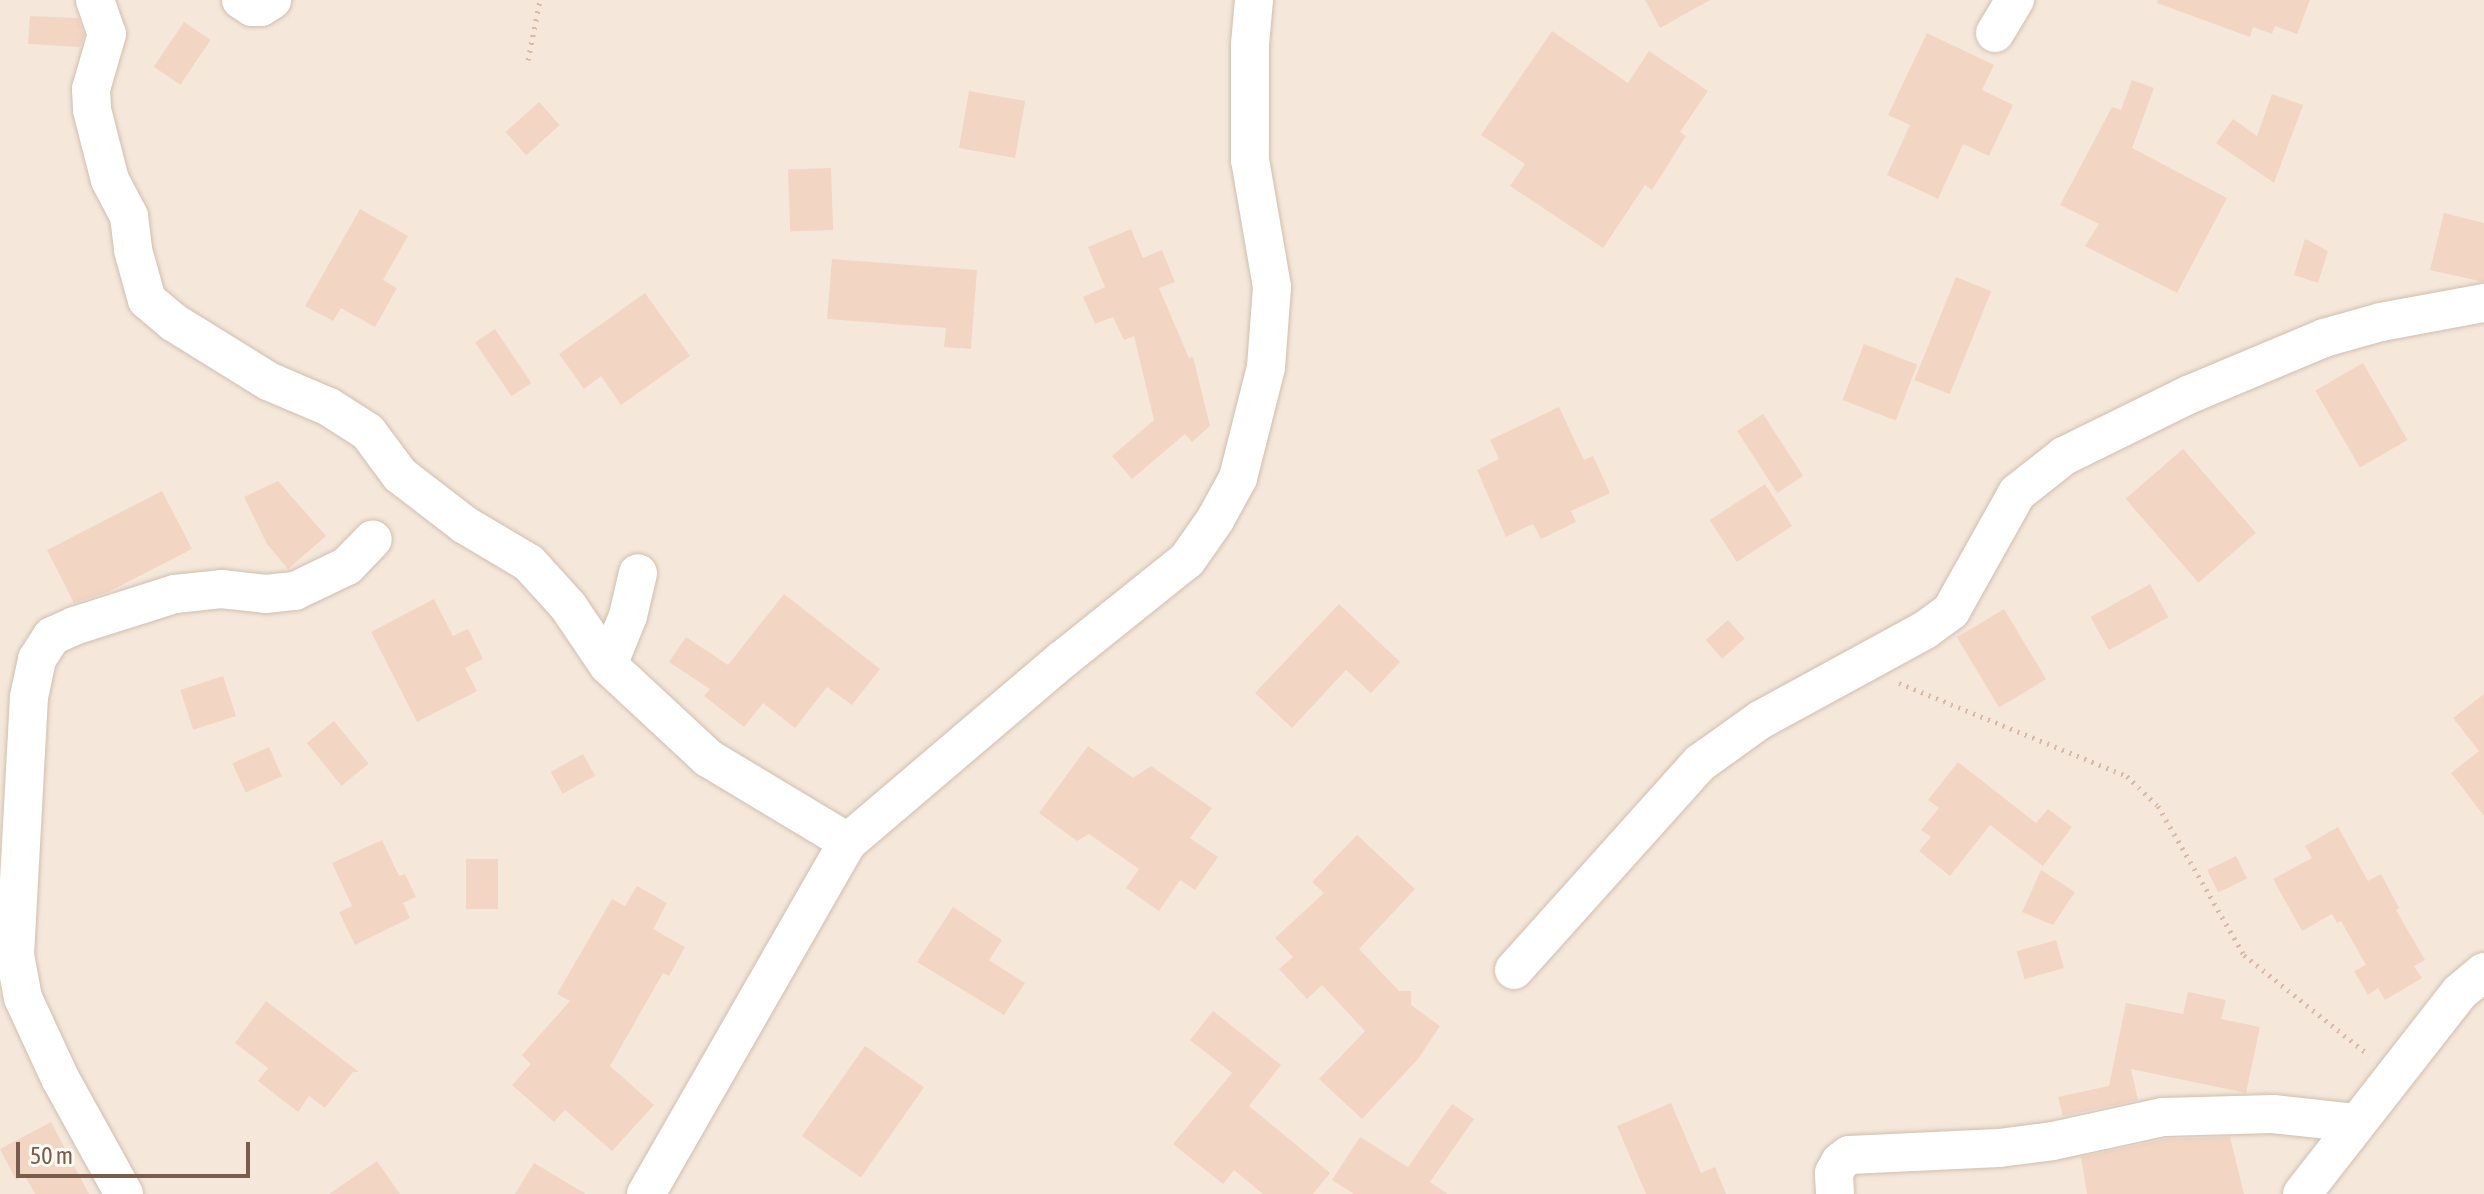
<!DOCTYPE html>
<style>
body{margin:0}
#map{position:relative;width:2484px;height:1194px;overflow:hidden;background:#fdf6ec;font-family:"Asap Condensed",sans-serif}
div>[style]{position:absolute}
.residential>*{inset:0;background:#f5e8da;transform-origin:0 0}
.building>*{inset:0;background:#f3d5c3;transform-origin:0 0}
.path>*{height:5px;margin-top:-2.5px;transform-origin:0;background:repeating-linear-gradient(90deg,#d9b8a5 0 2px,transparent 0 8px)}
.roads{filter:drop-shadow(0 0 2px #d1beb0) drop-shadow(0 0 2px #d1beb0)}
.minor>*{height:38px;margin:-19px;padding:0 19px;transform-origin:19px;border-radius:19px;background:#fff}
span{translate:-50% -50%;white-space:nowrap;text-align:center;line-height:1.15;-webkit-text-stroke:8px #fffaf3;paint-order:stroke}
.scale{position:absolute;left:16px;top:1142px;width:234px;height:36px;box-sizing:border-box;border:4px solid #7a5c4d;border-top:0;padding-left:10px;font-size:24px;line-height:28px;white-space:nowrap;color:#7a5c4d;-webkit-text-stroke:6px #fffaf3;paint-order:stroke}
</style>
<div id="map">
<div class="residential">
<i style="left:0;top:0;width:2484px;height:1194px"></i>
</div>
<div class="building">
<i style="clip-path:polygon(1645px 0,1710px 0,1660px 28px)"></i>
<i style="clip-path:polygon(2158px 0,2310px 0,2297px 34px,2275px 26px,2272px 34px,2253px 27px,2250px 37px,2157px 3px)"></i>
<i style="clip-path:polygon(30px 16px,78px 18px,84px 35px,80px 47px,28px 44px)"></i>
<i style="left:184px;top:22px;width:32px;height:54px;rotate:34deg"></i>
<i style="clip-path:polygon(1552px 31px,1628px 83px,1649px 51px,1708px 91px,1680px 132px,1686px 136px,1652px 190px,1645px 185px,1603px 248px,1510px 186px,1525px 164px,1481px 135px)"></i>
<i style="clip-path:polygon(1927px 33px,1994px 65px,1982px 90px,2013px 105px,1989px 156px,1963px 144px,1938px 199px,1887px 175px,1910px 125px,1888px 115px)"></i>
<i style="clip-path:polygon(2132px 80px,2154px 88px,2132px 148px,2227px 198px,2177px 293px,2085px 246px,2099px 224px,2060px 205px,2112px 107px,2121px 110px)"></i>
<i style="left:969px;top:91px;width:57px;height:58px;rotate:10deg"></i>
<i style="clip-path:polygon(2272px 94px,2303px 105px,2274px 183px,2216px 143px,2233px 119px,2257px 136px)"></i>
<i style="left:539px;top:102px;width:31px;height:45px;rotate:48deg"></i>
<i style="left:831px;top:168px;width:62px;height:43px;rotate:88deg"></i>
<i style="clip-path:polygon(360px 209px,408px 236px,383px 280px,397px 288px,375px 327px,341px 308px,333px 321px,305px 306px)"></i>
<i style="clip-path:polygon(2444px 213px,2484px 223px,2484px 282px,2430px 270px)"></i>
<i style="clip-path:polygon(1131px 229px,1143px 258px,1162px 250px,1175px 282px,1159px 288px,1189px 358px,1193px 357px,1210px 426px,1192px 442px,1185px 434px,1132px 479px,1112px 456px,1154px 420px,1134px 336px,1124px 340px,1113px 317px,1095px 324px,1083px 297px,1105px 287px,1088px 247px)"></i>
<i style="clip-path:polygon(2305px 239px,2328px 251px,2318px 283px,2294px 275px)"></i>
<i style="clip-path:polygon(832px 259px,977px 270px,971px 349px,944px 347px,946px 328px,827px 319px)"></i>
<i style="left:1956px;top:277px;width:38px;height:111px;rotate:22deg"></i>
<i style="clip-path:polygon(645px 293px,690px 356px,621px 405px,601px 376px,584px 389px,559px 354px)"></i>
<i style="left:495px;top:329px;width:65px;height:24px;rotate:56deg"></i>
<i style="left:1864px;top:344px;width:57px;height:60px;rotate:21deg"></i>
<i style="left:2363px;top:363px;width:89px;height:55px;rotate:60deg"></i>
<i style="clip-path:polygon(1559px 407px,1584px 460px,1593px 456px,1610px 493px,1571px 511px,1576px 522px,1541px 539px,1533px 524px,1506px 537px,1477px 470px,1499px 459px,1490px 440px)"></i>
<i style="left:1763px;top:414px;width:74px;height:31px;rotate:57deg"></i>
<i style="left:2183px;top:449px;width:111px;height:76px;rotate:49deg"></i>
<i style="clip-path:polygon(278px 481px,326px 536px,288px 569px,267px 544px,244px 497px)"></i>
<i style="left:1765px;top:484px;width:50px;height:66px;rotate:57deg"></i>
<i style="clip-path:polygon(162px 491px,192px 549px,108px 592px,74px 603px,47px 550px)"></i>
<i style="left:2150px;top:584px;width:38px;height:68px;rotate:61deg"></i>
<i style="clip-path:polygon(784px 594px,880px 669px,852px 705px,827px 687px,795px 728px,763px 703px,744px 727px,704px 696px,710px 689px,669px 662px,686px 637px,728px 665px)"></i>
<i style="clip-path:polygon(434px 599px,453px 636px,468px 629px,483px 659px,465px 668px,477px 691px,417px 722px,371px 632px)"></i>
<i style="clip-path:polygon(1339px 604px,1400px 662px,1371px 693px,1346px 670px,1292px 728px,1255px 693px)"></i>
<i style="left:2004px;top:609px;width:82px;height:55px;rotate:59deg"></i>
<i style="left:1728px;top:620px;width:25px;height:30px;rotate:48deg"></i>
<i style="left:223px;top:676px;width:42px;height:45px;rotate:72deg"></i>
<i style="clip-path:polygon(2484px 694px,2484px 816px,2451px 773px,2479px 751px,2453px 718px)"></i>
<i style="left:334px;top:721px;width:55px;height:35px;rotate:51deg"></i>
<i style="clip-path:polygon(1088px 746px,1133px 778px,1151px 766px,1212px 808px,1190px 838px,1218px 857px,1195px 890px,1180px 880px,1159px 911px,1126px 888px,1139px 869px,1089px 834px,1077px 841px,1039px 813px)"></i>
<i style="left:269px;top:747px;width:32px;height:40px;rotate:66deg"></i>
<i style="left:583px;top:754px;width:25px;height:37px;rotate:61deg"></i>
<i style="clip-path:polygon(1958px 762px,2036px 823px,2048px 809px,2072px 827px,2043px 866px,1990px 825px,1950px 876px,1919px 851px,1931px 837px,1921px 830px,1939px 808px,1928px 800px)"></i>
<i style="clip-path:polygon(2338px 827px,2368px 881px,2381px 874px,2399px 908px,2396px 910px,2425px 960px,2414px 966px,2422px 978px,2385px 1000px,2378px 988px,2368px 995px,2354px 971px,2366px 965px,2341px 921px,2337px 923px,2332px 914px,2302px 931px,2273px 879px,2312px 858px,2305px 846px)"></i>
<i style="clip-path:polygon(1357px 835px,1415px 889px,1359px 949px,1399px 991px,1411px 991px,1411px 1005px,1440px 1026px,1418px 1059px,1362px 1119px,1319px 1079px,1365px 1031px,1322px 985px,1307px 999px,1279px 969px,1293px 957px,1275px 938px,1324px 893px,1312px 882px)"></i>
<i style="clip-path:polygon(382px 840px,399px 876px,405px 874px,416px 897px,403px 903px,410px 918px,355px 945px,339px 912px,352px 906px,332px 863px)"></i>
<i style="left:2236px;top:856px;width:25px;height:32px;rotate:64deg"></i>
<i style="left:466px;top:859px;width:32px;height:50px"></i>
<i style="clip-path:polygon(2041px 870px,2075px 892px,2053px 925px,2022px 912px)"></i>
<i style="clip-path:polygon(637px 886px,667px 903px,653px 929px,685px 947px,669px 976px,663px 973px,610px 1066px,654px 1105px,612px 1151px,565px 1110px,554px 1122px,512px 1085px,531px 1064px,522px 1055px,570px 1001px,557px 994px,612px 899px,625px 906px)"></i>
<i style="clip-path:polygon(953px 907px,1002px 940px,989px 960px,1025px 983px,1004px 1015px,917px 962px)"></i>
<i style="left:2056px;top:940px;width:29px;height:41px;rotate:74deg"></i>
<i style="clip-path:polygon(2188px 992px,2226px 1000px,2221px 1019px,2260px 1027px,2246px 1093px,2131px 1069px,2138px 1100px,2063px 1116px,2058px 1097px,2109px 1086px,2126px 1003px,2183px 1014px)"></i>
<i style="clip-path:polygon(266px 1001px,359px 1072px,353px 1072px,325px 1108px,309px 1096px,298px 1112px,258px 1081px,268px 1068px,235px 1043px)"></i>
<i style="clip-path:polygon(1213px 1011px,1281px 1065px,1249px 1106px,1330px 1173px,1313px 1194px,1263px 1194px,1234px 1170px,1223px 1184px,1173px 1144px,1232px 1073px,1190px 1040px)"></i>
<i style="left:865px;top:1046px;width:72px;height:110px;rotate:35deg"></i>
<i style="clip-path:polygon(1671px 1103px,1701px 1173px,1715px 1167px,1726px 1194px,1646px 1194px,1617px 1126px)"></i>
<i style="clip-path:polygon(1452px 1104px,1474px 1119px,1430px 1182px,1448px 1194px,1354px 1194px,1332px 1180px,1360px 1137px,1408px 1167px)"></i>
<i style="clip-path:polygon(51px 1122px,89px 1194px,35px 1194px,25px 1176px,16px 1180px,0 1149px)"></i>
<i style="clip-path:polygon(2230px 1137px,2244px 1194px,2087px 1194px,2081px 1157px,2166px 1139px)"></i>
<i style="clip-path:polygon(377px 1161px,400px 1194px,329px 1194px)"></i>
<i style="clip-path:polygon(534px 1163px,586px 1194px,515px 1194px)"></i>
</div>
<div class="path">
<i style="left:528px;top:60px;width:61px;rotate:-78.7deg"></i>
<i style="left:1899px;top:683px;width:246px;rotate:22.2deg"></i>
<i style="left:2127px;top:776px;width:43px;rotate:44.1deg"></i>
<i style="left:2158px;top:806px;width:172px;rotate:60deg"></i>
<i style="left:2244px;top:955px;width:160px;rotate:38.7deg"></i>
</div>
<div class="roads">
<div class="minor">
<i style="left:95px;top:0;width:36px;rotate:71deg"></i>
<i style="left:107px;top:34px;width:57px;rotate:106.2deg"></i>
<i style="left:91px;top:89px;width:21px;rotate:87deg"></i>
<i style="left:92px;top:110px;width:72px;rotate:75.6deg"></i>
<i style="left:110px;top:180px;width:41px;rotate:62.2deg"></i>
<i style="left:129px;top:216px;width:34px;rotate:83deg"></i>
<i style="left:133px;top:250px;width:52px;rotate:74.4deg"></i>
<i style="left:147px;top:300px;width:34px;rotate:40deg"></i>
<i style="left:173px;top:322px;width:112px;rotate:31.8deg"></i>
<i style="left:268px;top:381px;width:66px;rotate:23.1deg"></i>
<i style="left:329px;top:407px;width:46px;rotate:32.7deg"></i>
<i style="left:368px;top:432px;width:54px;rotate:53.3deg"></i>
<i style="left:400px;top:475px;width:82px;rotate:37.6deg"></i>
<i style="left:465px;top:525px;width:74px;rotate:30.7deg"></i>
<i style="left:529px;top:563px;width:58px;rotate:47.8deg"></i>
<i style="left:568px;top:606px;width:71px;rotate:55.9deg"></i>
<i style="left:608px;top:665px;width:137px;rotate:42.9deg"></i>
<i style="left:708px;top:758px;width:163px;rotate:31deg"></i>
<i style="left:241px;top:0;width:13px;rotate:32deg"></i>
<i style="left:252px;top:7px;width:9px"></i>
<i style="left:261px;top:7px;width:13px;rotate:-32deg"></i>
<i style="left:1995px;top:33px;width:39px;rotate:-59deg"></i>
<i style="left:608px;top:665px;width:53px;rotate:-67.8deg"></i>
<i style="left:628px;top:616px;width:44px;rotate:-76.9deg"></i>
<i style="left:1514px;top:970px;width:278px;rotate:-48.1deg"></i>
<i style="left:1700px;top:763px;width:74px;rotate:-35.6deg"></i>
<i style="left:1760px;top:720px;width:188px;rotate:-28.6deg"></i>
<i style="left:1925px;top:630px;width:32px;rotate:-36deg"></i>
<i style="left:1951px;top:611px;width:135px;rotate:-60.8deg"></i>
<i style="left:2017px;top:493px;width:60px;rotate:-38.2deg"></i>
<i style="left:2064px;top:456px;width:138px;rotate:-26.2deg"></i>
<i style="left:2188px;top:395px;width:147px;rotate:-22.7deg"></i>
<i style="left:2324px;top:338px;width:59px;rotate:-15.7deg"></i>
<i style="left:2381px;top:322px;width:105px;rotate:-10.5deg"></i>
<i style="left:124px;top:1194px;width:132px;rotate:-118.9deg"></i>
<i style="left:60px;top:1078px;width:88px;rotate:-114.8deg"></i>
<i style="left:23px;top:998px;width:44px;rotate:-100.5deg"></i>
<i style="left:15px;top:955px;width:258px;rotate:-86.9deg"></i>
<i style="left:29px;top:697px;width:39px;rotate:-78deg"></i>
<i style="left:37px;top:659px;width:27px;rotate:-57deg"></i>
<i style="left:52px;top:636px;width:24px;rotate:-24deg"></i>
<i style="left:74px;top:626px;width:106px;rotate:-17.6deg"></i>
<i style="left:175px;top:594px;width:46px;rotate:-6.2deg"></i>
<i style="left:221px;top:589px;width:45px;rotate:6.3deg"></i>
<i style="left:266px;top:594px;width:29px;rotate:-6deg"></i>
<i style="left:295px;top:591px;width:58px;rotate:-25.7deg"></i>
<i style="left:347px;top:566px;width:37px;rotate:-46deg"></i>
<i style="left:646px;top:1194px;width:406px;rotate:-60.2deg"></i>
<i style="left:848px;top:842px;width:281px;rotate:-40.4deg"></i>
<i style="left:1062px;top:660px;width:160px;rotate:-38.7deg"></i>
<i style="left:1187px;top:560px;width:49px;rotate:-55deg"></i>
<i style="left:1215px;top:520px;width:48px;rotate:-61.3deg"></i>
<i style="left:1238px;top:478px;width:114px;rotate:-75.8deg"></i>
<i style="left:1266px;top:367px;width:80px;rotate:-85.7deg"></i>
<i style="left:1272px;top:287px;width:129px;rotate:-99.8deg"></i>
<i style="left:1250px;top:160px;width:116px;rotate:-90deg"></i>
<i style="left:1250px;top:44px;width:44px;rotate:-84.8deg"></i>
<i style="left:1835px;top:1194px;width:21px;rotate:-93deg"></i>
<i style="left:1834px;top:1173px;width:13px;rotate:-61deg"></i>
<i style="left:1840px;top:1162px;width:11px;rotate:-38deg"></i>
<i style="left:1849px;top:1155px;width:150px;rotate:-2.7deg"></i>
<i style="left:1999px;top:1148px;width:54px;rotate:-7.4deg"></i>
<i style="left:2053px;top:1141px;width:113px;rotate:-12.3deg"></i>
<i style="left:2163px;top:1117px;width:110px;rotate:-1.6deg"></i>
<i style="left:2273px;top:1114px;width:82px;rotate:6.3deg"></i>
<i style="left:2302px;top:1194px;width:256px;rotate:-52deg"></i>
<i style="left:2460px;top:992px;width:31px;rotate:-40deg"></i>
</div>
</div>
<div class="scale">50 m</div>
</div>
